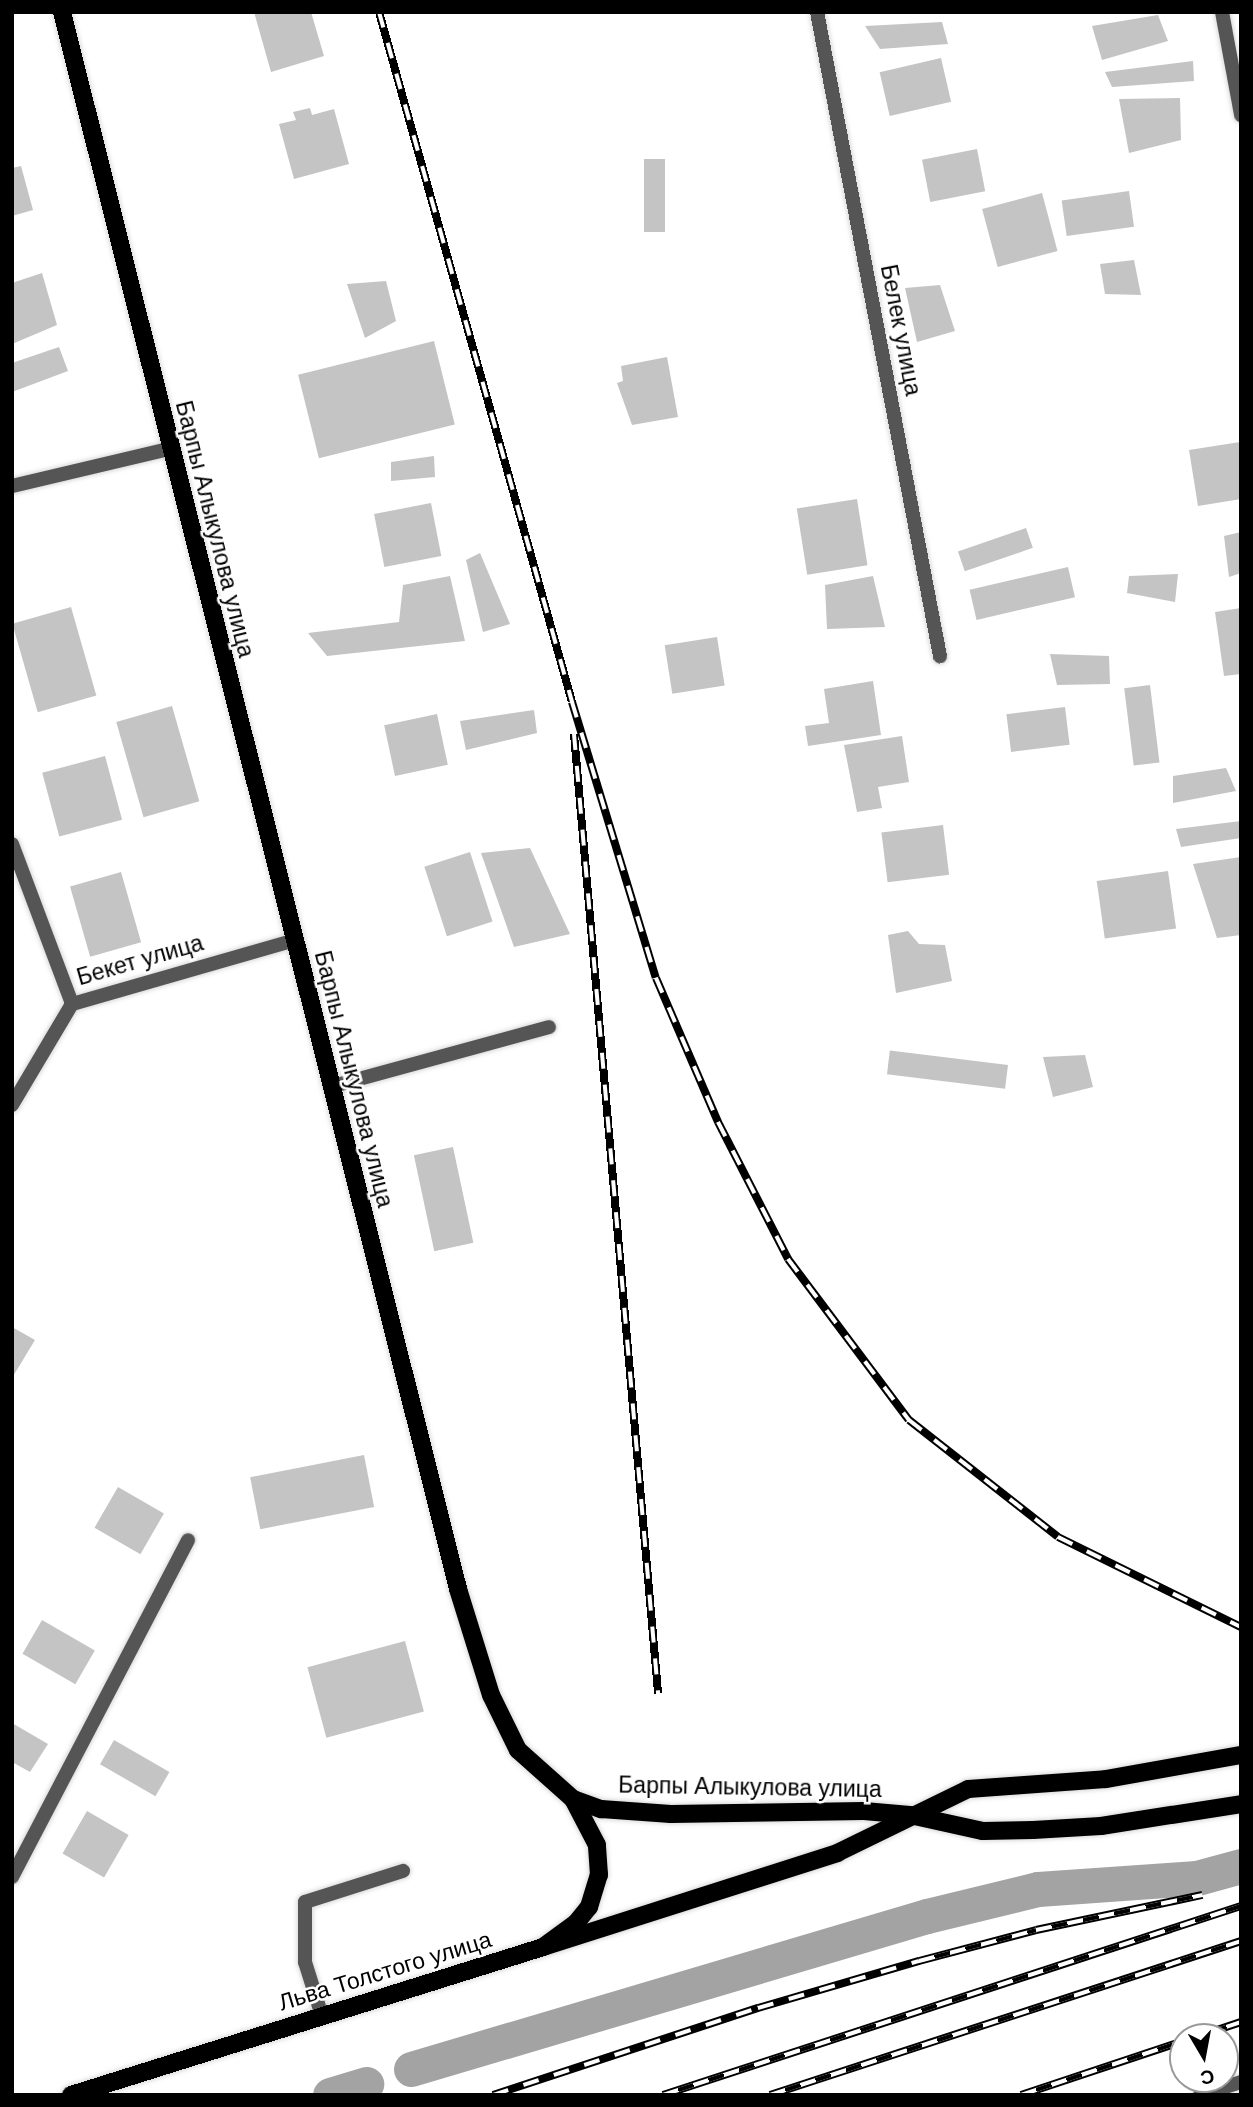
<!DOCTYPE html>
<meta charset="utf-8">
<style>
body{margin:0}
#map{position:relative;width:1253px;height:2107px;overflow:hidden;background:#fff;font-family:Arial,sans-serif}
div>[style]{position:absolute}
.canal>*{height:35px;margin:-17.5px;padding:0 17.5px;transform-origin:17.5px;border-radius:17.5px;background:#a3a3a3}
.building>*{inset:0;background:#c4c4c4;transform-origin:0 0}
.roads{filter:drop-shadow(0 0 2px #dbdbdb) drop-shadow(0 0 2px #dbdbdb)}
.service>*{height:14px;margin:-7px;padding:0 7px;transform-origin:7px;border-radius:7px;background:#555}
.minor>*{height:14px;margin:-7px;padding:0 7px;transform-origin:7px;border-radius:7px;background:#555}
.primary>*{height:18px;margin:-9px;padding:0 9px;transform-origin:9px;border-radius:9px;background:#000}
.rail>*{height:8px;margin-top:-4px;transform-origin:0;background:repeating-linear-gradient(90deg,#fff 0 16px,#000 0 32px);box-sizing:border-box;border-block:2px solid #000}
span{translate:-50% -50%;white-space:nowrap;text-align:center;line-height:1.15;-webkit-text-stroke:5px #fff;paint-order:stroke}
.street-label{font-size:23px;color:#000}
.frame{position:absolute;inset:0;border:14px solid #000;pointer-events:none}
.north{position:absolute;left:1169px;top:2023px;width:70px;height:70px;box-sizing:border-box;background:#fff;border:2px solid #999;border-radius:50%;rotate:170deg;font-size:19px;font-weight:700;line-height:28px;text-align:center;color:#000}
.north::after{content:'';display:block;margin:auto;width:24px;height:32px;background:#000;clip-path:polygon(50% 0,100% 100%,50% 72%,0 100%)}
</style>
<div id="map">
<div class="canal">
<i style="left:411px;top:2069px;width:538px;rotate:-16.52deg"></i>
<i style="left:927px;top:1916px;width:114px;rotate:-13.7deg"></i>
<i style="left:1038px;top:1889px;width:159px;rotate:-4deg"></i>
<i style="left:1197px;top:1878px;width:46px;rotate:-15.3deg"></i>
<i style="left:330px;top:2095px;width:38px;rotate:-17deg"></i>
</div>
<div class="building">
<i style="clip-path:polygon(254px 12px,311px 12px,324px 56px,271px 72px)"></i>
<i style="clip-path:polygon(1158px 15px,1168px 41px,1102px 60px,1092px 26px)"></i>
<i style="clip-path:polygon(942px 22px,948px 44px,880px 49px,865px 26px)"></i>
<i style="left:941px;top:58px;width:45px;height:63px;rotate:77deg"></i>
<i style="clip-path:polygon(1193px 61px,1194px 81px,1112px 87px,1105px 72px)"></i>
<i style="clip-path:polygon(1180px 98px,1181px 140px,1129px 153px,1119px 99px)"></i>
<i style="clip-path:polygon(310px 108px,312px 115px,334px 109px,349px 164px,294px 179px,279px 124px,296px 120px,293px 112px)"></i>
<i style="left:977px;top:149px;width:43px;height:56px;rotate:79deg"></i>
<i style="left:644px;top:159px;width:21px;height:73px"></i>
<i style="clip-path:polygon(21px 166px,33px 210px,12px 216px,12px 168px)"></i>
<i style="left:1129px;top:191px;width:36px;height:68px;rotate:82deg"></i>
<i style="left:1042px;top:193px;width:60px;height:62px;rotate:75deg"></i>
<i style="clip-path:polygon(1134px 260px,1141px 295px,1105px 294px,1100px 264px)"></i>
<i style="clip-path:polygon(42px 273px,57px 325px,12px 344px,12px 283px)"></i>
<i style="clip-path:polygon(386px 281px,396px 321px,365px 338px,347px 284px)"></i>
<i style="clip-path:polygon(940px 285px,955px 331px,917px 342px,905px 288px)"></i>
<i style="left:434px;top:341px;width:86px;height:140px;rotate:76deg"></i>
<i style="clip-path:polygon(59px 347px,68px 371px,12px 392px,12px 363px)"></i>
<i style="clip-path:polygon(667px 357px,678px 417px,632px 425px,617px 383px,623px 381px,621px 366px)"></i>
<i style="clip-path:polygon(1240px 442px,1241px 499px,1198px 506px,1189px 450px)"></i>
<i style="clip-path:polygon(434px 456px,435px 477px,391px 481px,391px 462px)"></i>
<i style="left:857px;top:499px;width:67px;height:61px;rotate:81deg"></i>
<i style="left:431px;top:503px;width:54px;height:58px;rotate:79deg"></i>
<i style="left:1026px;top:528px;width:21px;height:72px;rotate:71deg"></i>
<i style="clip-path:polygon(1241px 532px,1241px 573px,1229px 577px,1224px 536px)"></i>
<i style="clip-path:polygon(480px 553px,510px 624px,483px 632px,466px 560px)"></i>
<i style="left:1068px;top:567px;width:31px;height:101px;rotate:77deg"></i>
<i style="clip-path:polygon(1178px 574px,1175px 602px,1127px 593px,1129px 576px)"></i>
<i style="clip-path:polygon(450px 576px,465px 641px,327px 656px,308px 633px,399px 622px,403px 585px)"></i>
<i style="clip-path:polygon(873px 576px,885px 627px,827px 629px,825px 585px)"></i>
<i style="left:71px;top:607px;width:92px;height:61px;rotate:74deg"></i>
<i style="clip-path:polygon(1241px 608px,1241px 674px,1224px 676px,1215px 612px)"></i>
<i style="left:717px;top:637px;width:49px;height:53px;rotate:81deg"></i>
<i style="clip-path:polygon(1050px 654px,1109px 656px,1110px 684px,1057px 685px)"></i>
<i style="clip-path:polygon(873px 681px,881px 735px,808px 746px,805px 726px,829px 723px,824px 689px)"></i>
<i style="left:1150px;top:685px;width:78px;height:26px;rotate:83deg"></i>
<i style="left:172px;top:706px;width:99px;height:58px;rotate:74deg"></i>
<i style="left:1065px;top:707px;width:38px;height:59px;rotate:83deg"></i>
<i style="clip-path:polygon(534px 710px,537px 733px,466px 750px,460px 721px)"></i>
<i style="left:437px;top:714px;width:52px;height:54px;rotate:78deg"></i>
<i style="clip-path:polygon(902px 736px,909px 782px,878px 787px,882px 808px,857px 812px,844px 745px)"></i>
<i style="left:105px;top:756px;width:66px;height:65px;rotate:75deg"></i>
<i style="clip-path:polygon(1226px 768px,1236px 791px,1173px 803px,1173px 776px)"></i>
<i style="clip-path:polygon(1241px 821px,1241px 838px,1181px 847px,1176px 829px)"></i>
<i style="left:943px;top:825px;width:50px;height:62px;rotate:83deg"></i>
<i style="clip-path:polygon(530px 848px,570px 934px,514px 947px,481px 853px)"></i>
<i style="left:470px;top:852px;width:73px;height:48px;rotate:72deg"></i>
<i style="clip-path:polygon(1241px 857px,1241px 935px,1217px 938px,1193px 864px)"></i>
<i style="left:1168px;top:871px;width:58px;height:72px;rotate:82deg"></i>
<i style="left:121px;top:872px;width:73px;height:53px;rotate:74deg"></i>
<i style="clip-path:polygon(908px 931px,919px 944px,945px 945px,952px 981px,896px 993px,888px 935px)"></i>
<i style="clip-path:polygon(1085px 1055px,1093px 1087px,1053px 1097px,1043px 1057px)"></i>
<i style="left:1008px;top:1065px;width:24px;height:119px;rotate:97deg"></i>
<i style="left:453px;top:1147px;width:98px;height:40px;rotate:78deg"></i>
<i style="clip-path:polygon(12px 1327px,35px 1340px,12px 1378px)"></i>
<i style="left:364px;top:1455px;width:53px;height:116px;rotate:79deg"></i>
<i style="left:118px;top:1487px;width:53px;height:47px;rotate:30deg"></i>
<i style="left:42px;top:1620px;width:61px;height:39px;rotate:30deg"></i>
<i style="left:405px;top:1641px;width:73px;height:101px;rotate:75deg"></i>
<i style="clip-path:polygon(12px 1723px,48px 1744px,30px 1772px,12px 1762px)"></i>
<i style="left:114px;top:1740px;width:64px;height:28px;rotate:30deg"></i>
<i style="left:87px;top:1811px;width:48px;height:49px;rotate:30deg"></i>
</div>
<div class="roads">
<div class="service">
<i style="left:330px;top:1087px;width:227px;rotate:-15.3deg"></i>
<i style="left:322px;top:2016px;width:57px;rotate:-107.5deg"></i>
<i style="left:305px;top:1962px;width:60px;rotate:-90deg"></i>
<i style="left:305px;top:1902px;width:103px;rotate:-17.6deg"></i>
</div>
<div class="minor">
<i style="left:817px;top:12px;width:656px;rotate:79.19deg"></i>
<i style="left:1222px;top:12px;width:105px;rotate:79.5deg"></i>
<i style="left:12px;top:486px;width:161px;rotate:-13.3deg"></i>
<i style="left:12px;top:844px;width:171px;rotate:69.4deg"></i>
<i style="left:12px;top:1105px;width:117px;rotate:-59.3deg"></i>
<i style="left:72px;top:1004px;width:232px;rotate:-16deg"></i>
<i style="left:12px;top:1877px;width:380px;rotate:-62.4deg"></i>
<i style="left:1200px;top:2095px;width:43px;rotate:-17.6deg"></i>
</div>
<div class="primary">
<i style="left:62px;top:12px;width:1626px;rotate:75.9deg"></i>
<i style="left:458px;top:1589px;width:111px;rotate:72.7deg"></i>
<i style="left:491px;top:1695px;width:61px;rotate:63.9deg"></i>
<i style="left:518px;top:1750px;width:74px;rotate:41.7deg"></i>
<i style="left:573px;top:1799px;width:30px;rotate:20deg"></i>
<i style="left:601px;top:1809px;width:70px;rotate:4.1deg"></i>
<i style="left:671px;top:1814px;width:193px;rotate:-0.9deg"></i>
<i style="left:864px;top:1811px;width:46px;rotate:5deg"></i>
<i style="left:910px;top:1815px;width:75px;rotate:12.4deg"></i>
<i style="left:983px;top:1831px;width:50px;rotate:-1.1deg"></i>
<i style="left:1033px;top:1830px;width:68px;rotate:-3.4deg"></i>
<i style="left:1101px;top:1826px;width:142px;rotate:-8.9deg"></i>
<i style="left:543px;top:1947px;width:309px;rotate:-17.7deg"></i>
<i style="left:837px;top:1853px;width:146px;rotate:-26deg"></i>
<i style="left:968px;top:1789px;width:138px;rotate:-4.1deg"></i>
<i style="left:1106px;top:1779px;width:137px;rotate:-10.1deg"></i>
<i style="left:71px;top:2095px;width:495px;rotate:-17.4deg"></i>
<i style="left:543px;top:1947px;width:41px;rotate:-36deg"></i>
<i style="left:576px;top:1923px;width:21px;rotate:-51deg"></i>
<i style="left:589px;top:1907px;width:34px;rotate:-73deg"></i>
<i style="left:599px;top:1875px;width:30px;rotate:-94deg"></i>
<i style="left:597px;top:1845px;width:52px;rotate:-117.6deg"></i>
</div>
</div>
<div class="rail">
<i style="left:379px;top:12px;width:716px;rotate:74.37deg"></i>
<i style="left:572px;top:702px;width:288px;rotate:73.1deg"></i>
<i style="left:656px;top:978px;width:157px;rotate:66.7deg"></i>
<i style="left:718px;top:1122px;width:154px;rotate:62.9deg"></i>
<i style="left:788px;top:1259px;width:201px;rotate:53.1deg"></i>
<i style="left:909px;top:1420px;width:189px;rotate:38.1deg"></i>
<i style="left:1058px;top:1537px;width:204px;rotate:26.2deg"></i>
<i style="left:574px;top:734px;width:963px;rotate:84.99deg"></i>
<i style="left:1196px;top:2037px;width:47px;rotate:-18.4deg"></i>
<i style="left:493px;top:2095px;width:279px;rotate:-18.2deg"></i>
<i style="left:758px;top:2008px;width:168px;rotate:-16.3deg"></i>
<i style="left:919px;top:1961px;width:121px;rotate:-14.8deg"></i>
<i style="left:1036px;top:1930px;width:170px;rotate:-11.9deg"></i>
<i style="left:663px;top:2095px;width:608px;rotate:-18.11deg"></i>
<i style="left:770px;top:2095px;width:496px;rotate:-18.1deg"></i>
<i style="left:1021px;top:2095px;width:171px;rotate:-18.4deg"></i>
</div>
<div class="street-label">
<span style="left:901px;top:330px;rotate:79deg">Белек улица</span>
<span style="left:215px;top:529px;rotate:76deg">Барпы Алыкулова улица</span>
<span style="left:140px;top:960px;rotate:-16deg">Бекет улица</span>
<span style="left:354px;top:1079px;rotate:76deg">Барпы Алыкулова улица</span>
<span style="left:750px;top:1787px;rotate:1deg">Барпы Алыкулова улица</span>
<span style="left:385px;top:1971px;rotate:-17deg">Льва Толстого улица</span>
</div>
<div class="frame"></div>
<div class="north">С</div>
</div>
